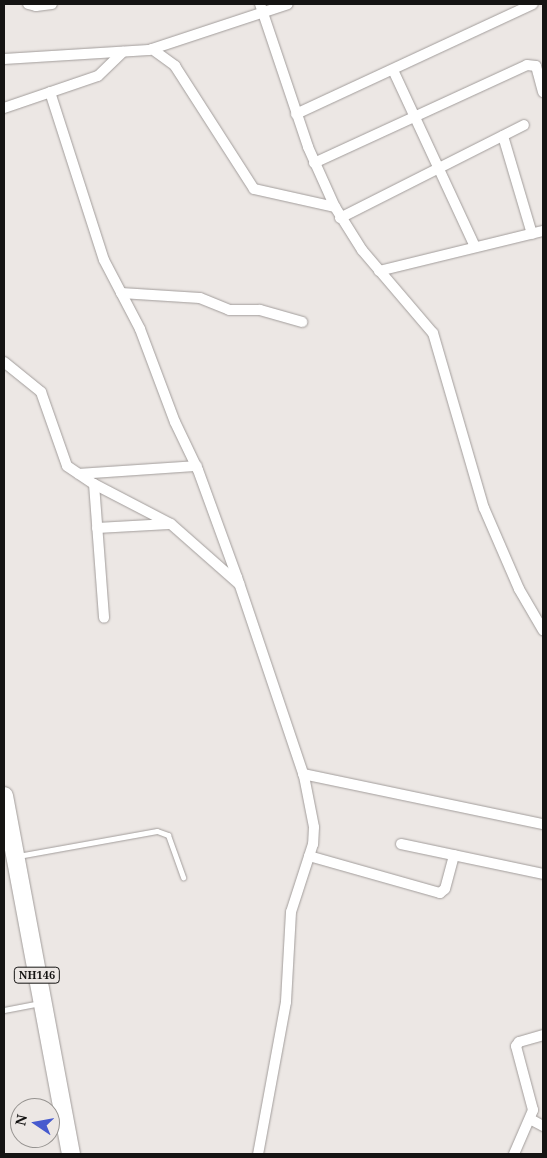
<!DOCTYPE html>
<style>
body{margin:0}
#map{position:relative;width:547px;height:1158px;overflow:hidden;background:#ece7e4;font-family:"Noto Serif",serif}
div>[style]{position:absolute}
.roads{filter:drop-shadow(0 0 1px #a29d9b) drop-shadow(0 0 1px #a29d9b)}
.service>*{height:5px;margin:-2.5px;padding:0 2.5px;transform-origin:2.5px;border-radius:2.5px;background:#fff}
.minor>*{height:10px;margin:-5px;padding:0 5px;transform-origin:5px;border-radius:5px;background:#fff}
.trunk>*{height:18px;margin:-9px;padding:0 9px;transform-origin:9px;border-radius:9px;background:#fff}
span{translate:-50% -50%;white-space:nowrap;text-align:center;line-height:1.15;-webkit-text-stroke:4px #ece7e4;paint-order:stroke}
.shield-label span{padding:1px 4px;background:#ece7e4;border:1px solid;border-radius:4px;-webkit-text-stroke-width:0}
.shield-label{font-size:11px;color:#151413;font-weight:700}
.frame{position:absolute;inset:0;border:5px solid #151413;pointer-events:none}
.north{position:absolute;left:10px;top:1098px;width:50px;height:50px;box-sizing:border-box;background:#ece7e4;border:1px solid #969390;border-radius:50%;rotate:282deg;font-size:14px;font-weight:700;line-height:20px;text-align:center;color:#151413}
.north::after{content:'';display:block;margin:auto;width:18px;height:22px;background:#465ace;clip-path:polygon(50% 0,100% 100%,50% 72%,0 100%)}
</style>
<div id="map">
<div class="roads">
<div class="service">
<i style="left:18px;top:856px;width:141px;rotate:-10.2deg"></i>
<i style="left:157px;top:831px;width:12px;rotate:20deg"></i>
<i style="left:168px;top:835px;width:45px;rotate:70.3deg"></i>
<i style="left:4px;top:1010px;width:37px;rotate:-11deg"></i>
</div>
<div class="minor">
<i style="left:28px;top:4px;width:8px;rotate:14deg"></i>
<i style="left:36px;top:6px;width:16px;rotate:-7deg"></i>
<i style="left:260px;top:4px;width:151px;rotate:71.4deg"></i>
<i style="left:308px;top:147px;width:66px;rotate:65.8deg"></i>
<i style="left:335px;top:207px;width:51px;rotate:57.9deg"></i>
<i style="left:362px;top:250px;width:109px;rotate:49.5deg"></i>
<i style="left:433px;top:333px;width:182px;rotate:73.8deg"></i>
<i style="left:484px;top:508px;width:88px;rotate:66.6deg"></i>
<i style="left:519px;top:589px;width:48px;rotate:59.7deg"></i>
<i style="left:152px;top:49px;width:29px;rotate:36deg"></i>
<i style="left:175px;top:66px;width:146px;rotate:57.3deg"></i>
<i style="left:254px;top:189px;width:83px;rotate:12.5deg"></i>
<i style="left:4px;top:59px;width:145px;rotate:-3.6deg"></i>
<i style="left:149px;top:50px;width:146px;rotate:-18.3deg"></i>
<i style="left:393px;top:70px;width:195px;rotate:65.1deg"></i>
<i style="left:50px;top:92px;width:176px;rotate:72.2deg"></i>
<i style="left:104px;top:260px;width:78px;rotate:62.4deg"></i>
<i style="left:140px;top:329px;width:99px;rotate:69.4deg"></i>
<i style="left:175px;top:422px;width:53px;rotate:64.4deg"></i>
<i style="left:198px;top:470px;width:114px;rotate:70deg"></i>
<i style="left:237px;top:577px;width:210px;rotate:71.4deg"></i>
<i style="left:304px;top:776px;width:52px;rotate:78.9deg"></i>
<i style="left:314px;top:827px;width:17px;rotate:93deg"></i>
<i style="left:313px;top:844px;width:71px;rotate:107.9deg"></i>
<i style="left:291px;top:912px;width:90px;rotate:93.2deg"></i>
<i style="left:286px;top:1002px;width:155px;rotate:100.4deg"></i>
<i style="left:4px;top:108px;width:99px;rotate:-18.8deg"></i>
<i style="left:98px;top:76px;width:35px;rotate:-44deg"></i>
<i style="left:296px;top:114px;width:261px;rotate:-24.9deg"></i>
<i style="left:503px;top:136px;width:102px;rotate:73.5deg"></i>
<i style="left:314px;top:163px;width:234px;rotate:-24.7deg"></i>
<i style="left:527px;top:65px;width:9px;rotate:6deg"></i>
<i style="left:536px;top:66px;width:27px;rotate:75deg"></i>
<i style="left:340px;top:218px;width:206px;rotate:-26.8deg"></i>
<i style="left:379px;top:271px;width:169px;rotate:-13.7deg"></i>
<i style="left:121px;top:293px;width:79px;rotate:3.6deg"></i>
<i style="left:200px;top:298px;width:31px;rotate:22deg"></i>
<i style="left:229px;top:310px;width:31px"></i>
<i style="left:260px;top:310px;width:44px;rotate:15.9deg"></i>
<i style="left:4px;top:362px;width:48px;rotate:39deg"></i>
<i style="left:41px;top:392px;width:78px;rotate:70.6deg"></i>
<i style="left:67px;top:466px;width:32px;rotate:34deg"></i>
<i style="left:94px;top:484px;width:87px;rotate:27.5deg"></i>
<i style="left:171px;top:524px;width:91px;rotate:41.4deg"></i>
<i style="left:79px;top:474px;width:118px;rotate:-3.9deg"></i>
<i style="left:94px;top:484px;width:134px;rotate:85.7deg"></i>
<i style="left:97px;top:528px;width:72px;rotate:-3.2deg"></i>
<i style="left:303px;top:774px;width:245px;rotate:11.8deg"></i>
<i style="left:401px;top:844px;width:145px;rotate:11.9deg"></i>
<i style="left:309px;top:856px;width:136px;rotate:15.8deg"></i>
<i style="left:440px;top:893px;width:6px;rotate:-39deg"></i>
<i style="left:445px;top:889px;width:35px;rotate:-75deg"></i>
<i style="left:530px;top:1119px;width:15px;rotate:28deg"></i>
<i style="left:514px;top:1154px;width:48px;rotate:-66.6deg"></i>
<i style="left:533px;top:1110px;width:66px;rotate:-104.9deg"></i>
<i style="left:516px;top:1046px;width:5px;rotate:-53deg"></i>
<i style="left:519px;top:1042px;width:25px;rotate:-16deg"></i>
</div>
<div class="trunk">
<i style="left:4px;top:796px;width:364px;rotate:79.4deg"></i>
</div>
</div>
<div class="shield-label">
<span style="left:37px;top:975px">NH146</span>
</div>
<div class="frame"></div>
<div class="north">N</div>
</div>
